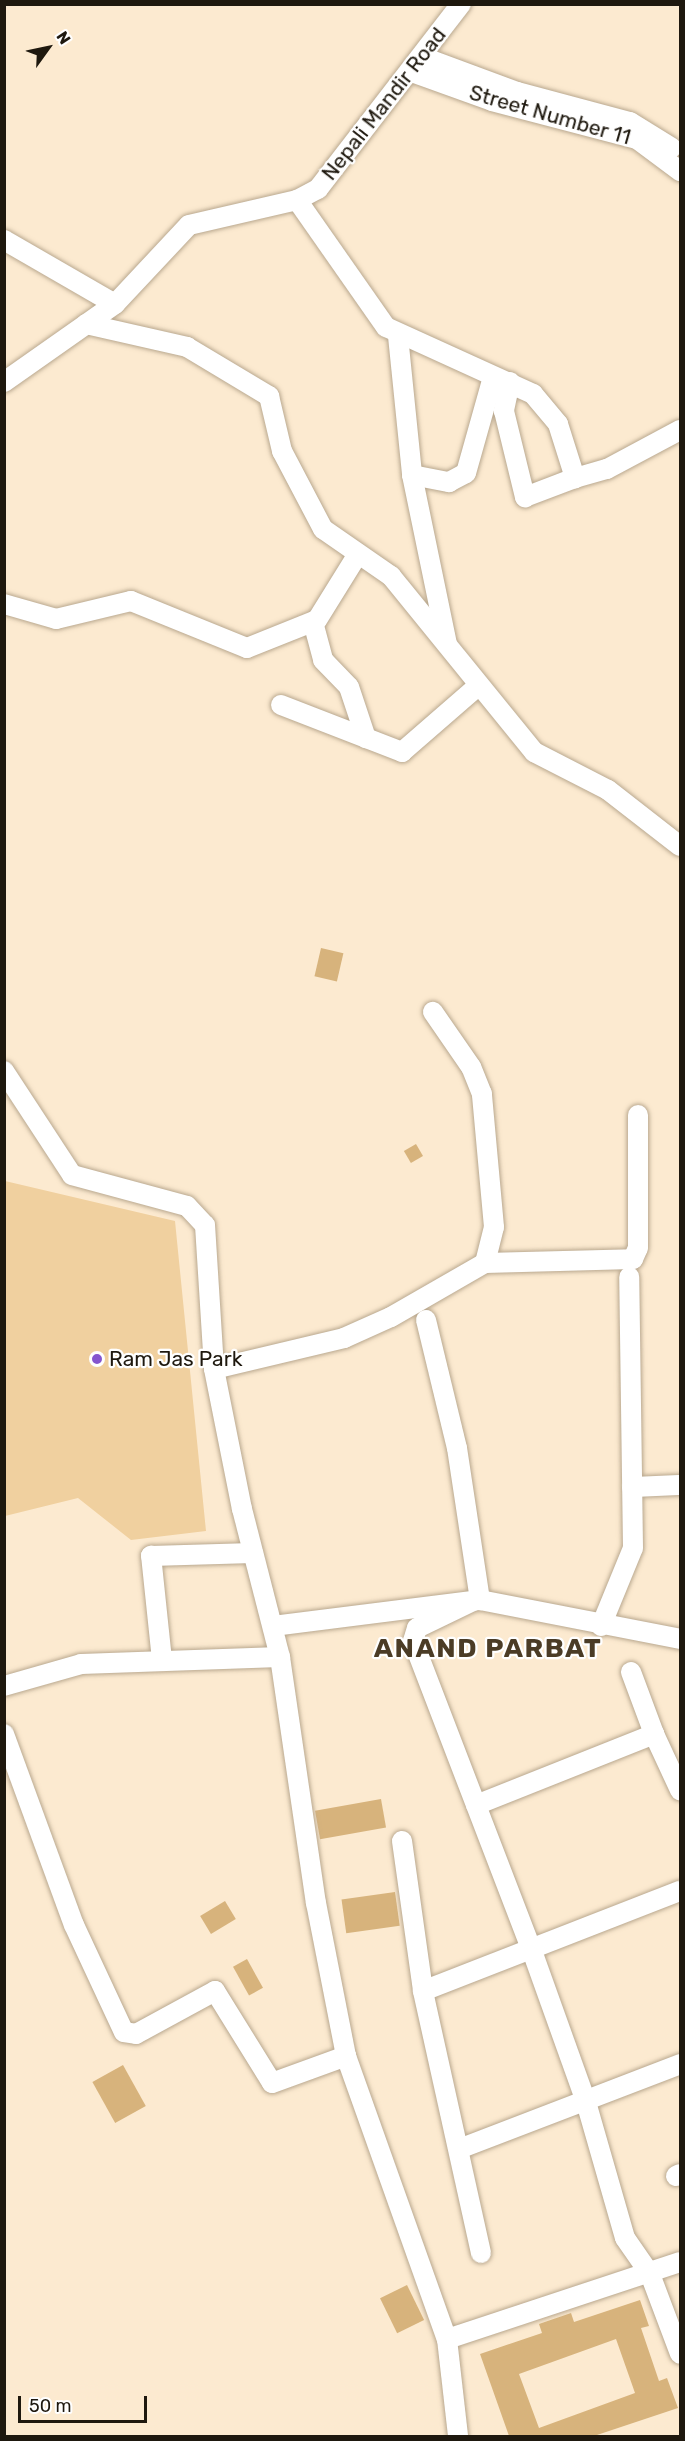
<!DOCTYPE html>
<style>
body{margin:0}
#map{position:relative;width:685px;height:2441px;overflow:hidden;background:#fcead0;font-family:Rubik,sans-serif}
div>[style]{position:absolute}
.green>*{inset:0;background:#f0d09f}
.building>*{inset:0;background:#d7b37c;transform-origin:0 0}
.roads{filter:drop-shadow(0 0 2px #b9a88f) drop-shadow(0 0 2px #b9a88f)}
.minor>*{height:20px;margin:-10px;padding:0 10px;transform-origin:10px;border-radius:10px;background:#fff}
.dots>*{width:16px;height:16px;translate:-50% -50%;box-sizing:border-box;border:3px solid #fff;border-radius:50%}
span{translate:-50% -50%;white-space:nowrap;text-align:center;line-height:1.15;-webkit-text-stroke:4.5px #fff;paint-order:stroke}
.street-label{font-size:21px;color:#1e180e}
.poi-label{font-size:21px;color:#1e180e}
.left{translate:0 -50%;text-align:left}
.district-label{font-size:27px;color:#4b3c26;font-weight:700;letter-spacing:1.5px}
.frame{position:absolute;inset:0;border:6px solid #1e180e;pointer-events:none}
.north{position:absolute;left:18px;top:18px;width:60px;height:60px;-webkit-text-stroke:4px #fff;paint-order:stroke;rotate:57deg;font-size:16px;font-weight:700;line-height:24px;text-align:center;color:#1e180e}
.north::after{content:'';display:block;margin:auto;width:21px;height:27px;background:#1e180e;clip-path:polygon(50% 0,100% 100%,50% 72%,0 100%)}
.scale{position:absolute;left:18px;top:2396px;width:129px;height:27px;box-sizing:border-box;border:3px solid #1e180e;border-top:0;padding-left:8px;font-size:18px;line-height:21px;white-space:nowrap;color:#1e180e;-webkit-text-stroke:4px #fff;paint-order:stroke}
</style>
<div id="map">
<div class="green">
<i style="clip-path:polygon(5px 1181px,175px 1221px,206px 1531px,131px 1540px,78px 1498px,5px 1516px)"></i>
</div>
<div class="building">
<i style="left:321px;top:948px;width:23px;height:29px;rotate:13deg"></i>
<i style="left:416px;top:1144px;width:14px;height:14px;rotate:60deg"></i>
<i style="left:381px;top:1799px;width:29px;height:67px;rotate:80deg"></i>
<i style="left:395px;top:1892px;width:34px;height:54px;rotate:82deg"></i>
<i style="left:225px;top:1901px;width:21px;height:29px;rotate:59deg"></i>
<i style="left:247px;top:1959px;width:33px;height:16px;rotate:61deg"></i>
<i style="left:123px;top:2065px;width:47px;height:35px;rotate:61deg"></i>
<i style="left:407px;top:2285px;width:39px;height:30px;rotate:64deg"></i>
<i style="clip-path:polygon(evenodd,640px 2300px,649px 2326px,641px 2328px,659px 2381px,667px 2378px,678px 2408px,594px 2436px,509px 2436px,480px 2354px,542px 2333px,539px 2324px,571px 2313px,574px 2322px,640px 2300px,616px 2339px,635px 2393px,539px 2428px,519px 2374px,616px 2339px)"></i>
</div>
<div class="roads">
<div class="minor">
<i style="left:423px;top:57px;width:100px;rotate:20.4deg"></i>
<i style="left:517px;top:92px;width:117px;rotate:14.9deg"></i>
<i style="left:630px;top:122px;width:49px;rotate:31.8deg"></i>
<i style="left:412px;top:72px;width:85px;rotate:19.9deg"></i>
<i style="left:492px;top:101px;width:150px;rotate:14.7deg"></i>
<i style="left:637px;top:139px;width:54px;rotate:36.7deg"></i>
<i style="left:297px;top:200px;width:155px;rotate:55deg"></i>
<i style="left:386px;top:327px;width:162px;rotate:24.5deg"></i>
<i style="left:533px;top:394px;width:39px;rotate:50deg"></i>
<i style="left:558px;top:424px;width:57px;rotate:72.5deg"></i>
<i style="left:575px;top:478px;width:33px;rotate:-16deg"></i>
<i style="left:607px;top:469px;width:83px;rotate:-28.1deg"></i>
<i style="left:4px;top:240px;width:128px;rotate:30deg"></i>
<i style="left:86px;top:324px;width:104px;rotate:12.8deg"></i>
<i style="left:187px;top:347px;width:96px;rotate:30.9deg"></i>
<i style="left:269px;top:396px;width:57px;rotate:76.7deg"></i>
<i style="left:282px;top:451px;width:88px;rotate:62.3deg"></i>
<i style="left:323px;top:529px;width:83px;rotate:34.7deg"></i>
<i style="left:391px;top:576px;width:227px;rotate:50.9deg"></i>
<i style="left:534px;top:752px;width:83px;rotate:27.2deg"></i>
<i style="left:608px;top:790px;width:91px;rotate:37.9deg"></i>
<i style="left:398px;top:336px;width:140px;rotate:84.2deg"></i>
<i style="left:412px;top:475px;width:173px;rotate:78.3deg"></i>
<i style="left:4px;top:382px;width:136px;rotate:-35.1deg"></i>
<i style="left:115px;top:304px;width:108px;rotate:-46.9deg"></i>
<i style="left:189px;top:225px;width:111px;rotate:-13deg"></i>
<i style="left:297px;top:200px;width:24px;rotate:-28deg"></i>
<i style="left:318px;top:189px;width:234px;rotate:-52.3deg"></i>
<i style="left:510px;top:382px;width:30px;rotate:102deg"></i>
<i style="left:504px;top:411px;width:89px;rotate:76.3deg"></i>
<i style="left:525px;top:497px;width:53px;rotate:-20.8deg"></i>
<i style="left:412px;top:475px;width:38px;rotate:11deg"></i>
<i style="left:449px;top:482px;width:19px;rotate:-28deg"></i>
<i style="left:466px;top:473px;width:100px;rotate:-74.3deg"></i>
<i style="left:4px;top:604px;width:54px;rotate:16.1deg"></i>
<i style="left:56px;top:619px;width:77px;rotate:-13.5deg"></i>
<i style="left:131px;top:601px;width:125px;rotate:22.1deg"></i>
<i style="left:247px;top:648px;width:75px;rotate:-21.8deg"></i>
<i style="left:317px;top:620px;width:78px;rotate:-58.2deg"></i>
<i style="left:313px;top:622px;width:39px;rotate:75deg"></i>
<i style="left:323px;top:660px;width:37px;rotate:46deg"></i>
<i style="left:349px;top:687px;width:54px;rotate:71.6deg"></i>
<i style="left:281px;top:705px;width:130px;rotate:21.2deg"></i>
<i style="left:402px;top:752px;width:101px;rotate:-41deg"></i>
<i style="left:4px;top:1071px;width:124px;rotate:56.8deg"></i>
<i style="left:72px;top:1175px;width:119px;rotate:15.1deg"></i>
<i style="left:187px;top:1206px;width:26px;rotate:47deg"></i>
<i style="left:205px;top:1225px;width:144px;rotate:86.4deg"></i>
<i style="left:214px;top:1369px;width:143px;rotate:78.7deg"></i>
<i style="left:242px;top:1509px;width:153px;rotate:75.6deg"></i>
<i style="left:280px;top:1657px;width:249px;rotate:81.7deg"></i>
<i style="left:316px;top:1903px;width:156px;rotate:78.9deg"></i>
<i style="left:346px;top:2056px;width:300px;rotate:70.4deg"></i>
<i style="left:447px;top:2339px;width:98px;rotate:83.5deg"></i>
<i style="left:485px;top:1263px;width:148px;rotate:-1.5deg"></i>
<i style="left:633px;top:1259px;width:12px;rotate:-66deg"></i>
<i style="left:638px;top:1248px;width:133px;rotate:-90deg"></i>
<i style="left:426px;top:1320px;width:132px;rotate:76.4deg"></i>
<i style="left:457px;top:1448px;width:154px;rotate:81.4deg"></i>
<i style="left:214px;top:1369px;width:134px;rotate:-13.4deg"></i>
<i style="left:344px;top:1338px;width:51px;rotate:-24.1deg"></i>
<i style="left:391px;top:1317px;width:108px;rotate:-29.9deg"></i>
<i style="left:485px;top:1263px;width:37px;rotate:-76deg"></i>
<i style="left:494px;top:1227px;width:134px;rotate:-95.2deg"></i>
<i style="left:482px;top:1094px;width:29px;rotate:-112deg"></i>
<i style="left:471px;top:1067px;width:67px;rotate:-124.6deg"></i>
<i style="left:632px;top:1487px;width:48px;rotate:-2.4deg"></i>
<i style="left:473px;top:1601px;width:62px;rotate:154.3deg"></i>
<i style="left:417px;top:1628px;width:14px;rotate:107deg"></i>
<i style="left:413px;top:1641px;width:329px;rotate:69deg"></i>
<i style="left:531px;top:1948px;width:164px;rotate:70.3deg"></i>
<i style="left:586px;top:2102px;width:141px;rotate:74deg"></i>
<i style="left:625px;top:2238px;width:44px;rotate:55.2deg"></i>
<i style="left:650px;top:2274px;width:85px;rotate:69.4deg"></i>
<i style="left:273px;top:1626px;width:209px;rotate:-7.2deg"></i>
<i style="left:480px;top:1600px;width:204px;rotate:11deg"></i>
<i style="left:601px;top:1626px;width:84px;rotate:-67.7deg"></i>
<i style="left:633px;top:1548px;width:271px;rotate:-90.8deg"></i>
<i style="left:162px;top:1660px;width:105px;rotate:-96deg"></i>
<i style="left:151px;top:1556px;width:102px;rotate:-1.7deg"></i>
<i style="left:631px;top:1672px;width:66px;rotate:69.6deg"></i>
<i style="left:4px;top:1686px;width:80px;rotate:-15.9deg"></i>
<i style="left:81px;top:1664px;width:199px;rotate:-2deg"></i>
<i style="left:4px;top:1734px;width:203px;rotate:69.9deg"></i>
<i style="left:74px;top:1925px;width:118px;rotate:65deg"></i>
<i style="left:124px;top:2032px;width:12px;rotate:9deg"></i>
<i style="left:136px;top:2034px;width:90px;rotate:-28.6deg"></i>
<i style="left:215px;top:1991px;width:108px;rotate:58.2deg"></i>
<i style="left:272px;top:2083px;width:79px;rotate:-20deg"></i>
<i style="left:476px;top:1805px;width:192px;rotate:-21.7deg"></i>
<i style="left:654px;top:1734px;width:62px;rotate:65.1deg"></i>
<i style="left:402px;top:1841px;width:151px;rotate:82deg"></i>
<i style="left:459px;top:2149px;width:237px;rotate:-21deg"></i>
<i style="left:676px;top:2176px;width:4px;rotate:-27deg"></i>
<i style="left:481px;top:2253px;width:268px;rotate:-102.5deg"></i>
<i style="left:423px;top:1991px;width:276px;rotate:-21.3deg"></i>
<i style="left:447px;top:2339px;width:245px;rotate:-18.3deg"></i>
</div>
</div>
<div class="dots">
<i style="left:97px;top:1359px;background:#8555ce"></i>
</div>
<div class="street-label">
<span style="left:384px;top:104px;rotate:-52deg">Nepali Mandir Road</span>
<span style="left:550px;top:115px;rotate:16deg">Street Number 11</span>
</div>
<div class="poi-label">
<span class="left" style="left:109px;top:1359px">Ram Jas Park</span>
</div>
<div class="district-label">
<span style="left:488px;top:1649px">ANAND PARBAT</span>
</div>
<div class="frame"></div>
<div class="north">N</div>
<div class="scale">50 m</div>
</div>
